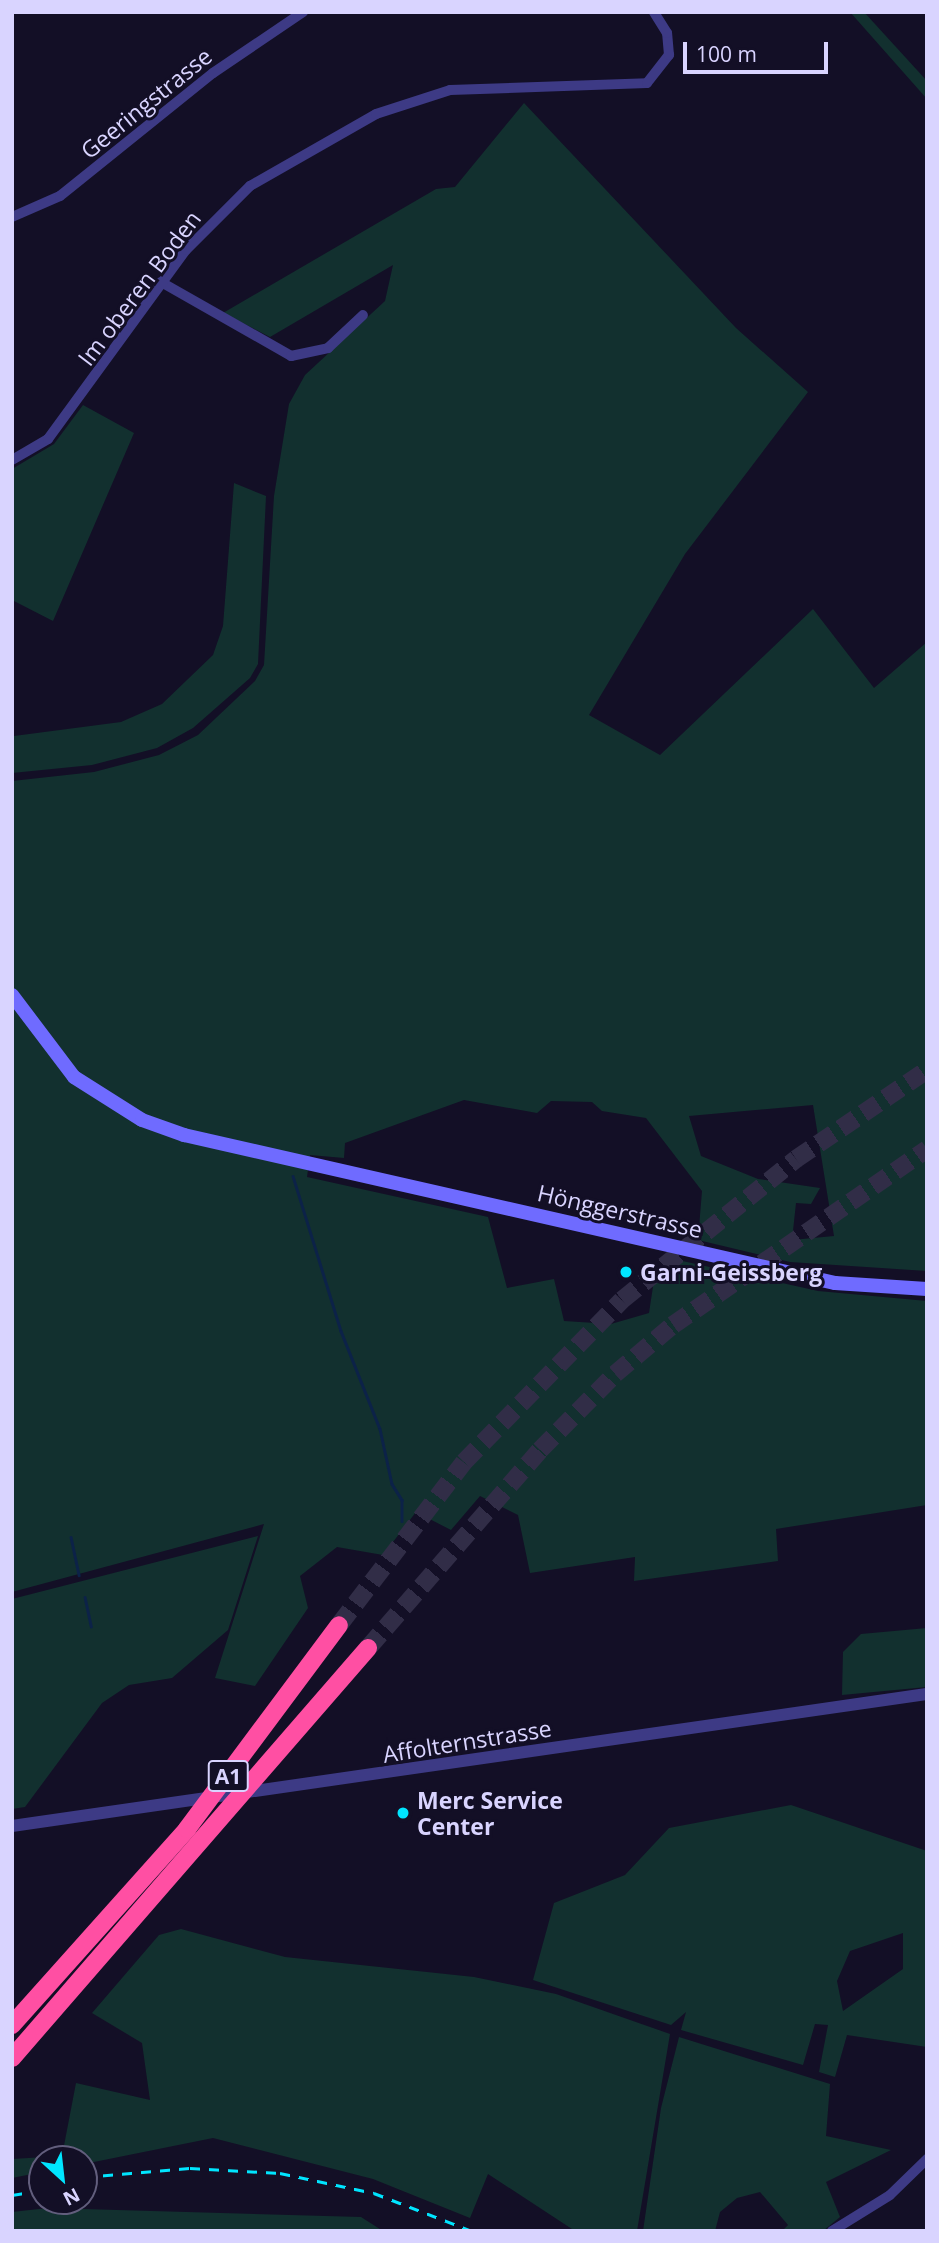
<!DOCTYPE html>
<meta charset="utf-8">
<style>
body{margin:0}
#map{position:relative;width:939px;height:2243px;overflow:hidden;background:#130f26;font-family:"Open Sans",sans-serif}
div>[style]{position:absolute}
.green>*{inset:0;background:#12302f}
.stream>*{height:2.5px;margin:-1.25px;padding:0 1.25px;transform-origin:1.25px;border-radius:1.25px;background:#0c2248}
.motorway-tunnel>*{height:18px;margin-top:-9px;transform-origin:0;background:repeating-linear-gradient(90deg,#312d47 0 18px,transparent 0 27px)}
.minor>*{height:10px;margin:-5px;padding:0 5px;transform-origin:5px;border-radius:5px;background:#3d3a85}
.tertiary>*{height:12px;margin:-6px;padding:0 6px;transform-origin:6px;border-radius:6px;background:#3d3a85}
.secondary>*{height:14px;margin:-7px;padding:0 7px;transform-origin:7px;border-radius:7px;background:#6f6bff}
.motorway>*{height:18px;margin:-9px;padding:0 9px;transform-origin:9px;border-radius:9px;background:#ff4fa3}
.rail>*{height:2.5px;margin-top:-1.25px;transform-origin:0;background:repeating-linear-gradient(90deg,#00e5ff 0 10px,transparent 0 19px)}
.dots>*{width:19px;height:19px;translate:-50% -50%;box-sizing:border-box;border:4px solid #130f26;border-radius:50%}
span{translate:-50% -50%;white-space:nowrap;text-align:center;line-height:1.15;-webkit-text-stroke:6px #130f26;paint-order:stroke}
.shield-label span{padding:2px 5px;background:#130f26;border:2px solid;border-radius:5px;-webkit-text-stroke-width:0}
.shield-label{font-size:21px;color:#d9d4ff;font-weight:700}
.street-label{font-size:23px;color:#d9d4ff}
.poi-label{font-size:23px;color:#d9d4ff;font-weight:700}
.left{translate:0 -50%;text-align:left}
.frame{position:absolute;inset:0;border:14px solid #d9d4ff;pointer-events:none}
.north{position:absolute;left:28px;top:2145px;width:70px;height:70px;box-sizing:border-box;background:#130f26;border:2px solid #625e7d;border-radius:50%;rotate:153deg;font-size:19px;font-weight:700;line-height:28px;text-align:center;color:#d9d4ff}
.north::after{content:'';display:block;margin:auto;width:24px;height:32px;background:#00e5ff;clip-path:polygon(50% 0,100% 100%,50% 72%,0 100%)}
.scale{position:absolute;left:683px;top:42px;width:145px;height:32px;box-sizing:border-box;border:4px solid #d9d4ff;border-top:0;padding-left:9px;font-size:21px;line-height:24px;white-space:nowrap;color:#d9d4ff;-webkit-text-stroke:5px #130f26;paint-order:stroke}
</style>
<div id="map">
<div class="green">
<i style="clip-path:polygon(850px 12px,864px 12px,927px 81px,927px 99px)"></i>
<i style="clip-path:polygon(evenodd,524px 103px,736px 328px,808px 392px,685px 554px,589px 715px,660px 755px,813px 609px,874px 688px,927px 642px,927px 1271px,790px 1262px,698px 1240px,702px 1191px,646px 1118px,602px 1111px,592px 1102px,551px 1101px,537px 1113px,464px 1100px,345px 1143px,344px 1158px,310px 1155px,307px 1177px,488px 1217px,507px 1288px,554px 1279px,564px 1321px,611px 1324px,649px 1313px,654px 1280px,678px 1260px,818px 1291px,927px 1301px,927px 1505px,776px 1529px,778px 1561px,634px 1581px,635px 1557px,530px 1573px,518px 1515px,480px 1496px,451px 1530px,416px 1512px,383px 1555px,337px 1547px,300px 1576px,308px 1608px,255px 1686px,215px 1678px,264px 1524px,12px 1592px,12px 781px,94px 772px,159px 755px,198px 735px,255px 681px,264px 665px,274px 496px,289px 404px,305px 375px,385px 301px,393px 265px,270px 337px,223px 313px,436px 189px,455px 187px,524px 103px,813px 1105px,834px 1236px,792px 1240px,796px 1203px,811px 1204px,820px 1188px,758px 1179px,701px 1156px,689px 1116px,813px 1105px)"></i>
<i style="clip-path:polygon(83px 405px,134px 433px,53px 621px,12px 600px,12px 469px,54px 444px)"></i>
<i style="clip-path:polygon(234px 483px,266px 496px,258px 664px,250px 678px,193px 728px,157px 748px,92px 765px,12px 773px,14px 736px,121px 722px,162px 704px,213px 655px,223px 626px)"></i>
<i style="clip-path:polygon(258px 1536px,228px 1630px,172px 1678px,129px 1685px,102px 1703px,25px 1807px,12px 1809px,12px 1599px)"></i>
<i style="clip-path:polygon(927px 1628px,927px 1687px,842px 1695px,843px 1652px,861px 1634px)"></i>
<i style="clip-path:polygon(evenodd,791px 1805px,927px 1851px,927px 2047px,847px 2035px,835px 2077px,819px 2072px,828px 2025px,815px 2024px,803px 2065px,681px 2030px,686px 2012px,671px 2025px,533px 1980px,554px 1903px,625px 1875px,669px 1828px,791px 1805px,903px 1933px,903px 1969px,843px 2011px,837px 1981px,850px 1951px,903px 1933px)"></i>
<i style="clip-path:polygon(181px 1929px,285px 1957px,474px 1977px,556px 1994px,670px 2034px,637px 2231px,575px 2231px,488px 2174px,470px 2218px,373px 2179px,213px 2138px,84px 2164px,42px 2159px,42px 2172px,12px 2178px,12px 2159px,62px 2156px,76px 2083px,150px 2100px,142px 2043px,92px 2013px,159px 1935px)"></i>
<i style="clip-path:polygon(679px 2037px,830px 2084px,826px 2136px,891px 2150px,826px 2182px,840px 2217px,823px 2231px,782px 2231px,788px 2225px,760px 2192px,737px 2198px,720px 2212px,715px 2231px,643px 2231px,661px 2108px)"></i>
<i style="clip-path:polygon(48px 2208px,361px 2217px,383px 2231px,12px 2231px,12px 2212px)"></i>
</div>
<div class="stream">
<i style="left:293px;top:1176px;width:162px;rotate:72.8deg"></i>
<i style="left:341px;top:1331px;width:105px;rotate:68.3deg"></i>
<i style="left:380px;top:1429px;width:56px;rotate:77.7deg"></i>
<i style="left:392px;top:1484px;width:19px;rotate:58deg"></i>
<i style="left:402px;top:1500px;width:21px;rotate:90deg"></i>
<i style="left:71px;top:1537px;width:39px;rotate:78deg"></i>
<i style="left:85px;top:1597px;width:30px;rotate:78deg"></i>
</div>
<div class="motorway-tunnel">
<i style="left:339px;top:1625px;width:205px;rotate:-52.5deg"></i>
<i style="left:464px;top:1462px;width:226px;rotate:-45.7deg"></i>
<i style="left:622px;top:1300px;width:224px;rotate:-39deg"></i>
<i style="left:796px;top:1159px;width:158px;rotate:-34.2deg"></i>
<i style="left:368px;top:1648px;width:262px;rotate:-49deg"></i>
<i style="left:540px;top:1450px;width:107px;rotate:-45.4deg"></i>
<i style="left:615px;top:1374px;width:76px;rotate:-40.2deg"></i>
<i style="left:673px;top:1325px;width:309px;rotate:-34.7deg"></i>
</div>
<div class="minor">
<i style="left:12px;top:217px;width:52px;rotate:-23.6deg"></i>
<i style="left:60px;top:196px;width:196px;rotate:-38.8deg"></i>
<i style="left:213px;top:73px;width:109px;rotate:-34.1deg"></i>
<i style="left:161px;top:282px;width:150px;rotate:29.6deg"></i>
<i style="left:291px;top:356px;width:38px;rotate:-12deg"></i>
<i style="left:328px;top:348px;width:48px;rotate:-43.3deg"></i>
<i style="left:12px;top:460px;width:42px;rotate:-30.3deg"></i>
<i style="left:48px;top:439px;width:234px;rotate:-53.9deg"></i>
<i style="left:186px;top:250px;width:91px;rotate:-45deg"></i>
<i style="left:250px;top:186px;width:145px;rotate:-29.7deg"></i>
<i style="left:376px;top:114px;width:78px;rotate:-18deg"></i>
<i style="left:450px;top:90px;width:197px;rotate:-2deg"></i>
<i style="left:647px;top:83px;width:36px;rotate:-52deg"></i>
<i style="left:669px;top:55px;width:22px;rotate:-95deg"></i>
<i style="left:667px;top:33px;width:25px;rotate:-122deg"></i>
<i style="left:832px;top:2231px;width:68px;rotate:-31.8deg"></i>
<i style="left:890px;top:2195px;width:52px;rotate:-44.2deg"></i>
</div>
<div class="tertiary">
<i style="left:12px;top:1826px;width:924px;rotate:-8.21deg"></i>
</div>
<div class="secondary">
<i style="left:12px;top:995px;width:103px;rotate:52.9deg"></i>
<i style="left:74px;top:1077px;width:80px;rotate:32.3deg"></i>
<i style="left:142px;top:1120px;width:45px;rotate:19.7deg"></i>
<i style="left:184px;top:1135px;width:668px;rotate:12.81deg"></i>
<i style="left:835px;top:1283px;width:92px;rotate:3.7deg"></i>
</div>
<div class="motorway">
<i style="left:12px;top:2025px;width:263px;rotate:-48.2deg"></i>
<i style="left:187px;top:1829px;width:254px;rotate:-53.3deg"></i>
<i style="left:12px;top:2058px;width:543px;rotate:-49.03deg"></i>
</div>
<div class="rail">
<i style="left:84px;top:2177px;width:106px;rotate:-4.9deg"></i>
<i style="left:190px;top:2168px;width:90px;rotate:3.2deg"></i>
<i style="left:280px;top:2173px;width:96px;rotate:12deg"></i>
<i style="left:374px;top:2193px;width:105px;rotate:21.2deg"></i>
<i style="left:12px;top:2195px;width:30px;rotate:-9deg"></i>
</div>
<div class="dots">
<i style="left:626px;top:1272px;background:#00e5ff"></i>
<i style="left:403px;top:1813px;background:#00e5ff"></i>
</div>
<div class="shield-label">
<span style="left:228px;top:1776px">A1</span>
</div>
<div class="street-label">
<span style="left:146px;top:103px;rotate:-39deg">Geeringstrasse</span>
<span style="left:139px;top:288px;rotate:-53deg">Im oberen Boden</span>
<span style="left:620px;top:1211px;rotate:13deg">Hönggerstrasse</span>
<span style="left:467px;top:1741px;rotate:-9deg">Affolternstrasse</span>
</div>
<div class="poi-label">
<span class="left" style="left:640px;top:1272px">Garni-Geissberg</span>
<span class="left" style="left:417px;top:1813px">Merc Service<br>Center</span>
</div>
<div class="frame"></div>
<div class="north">N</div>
<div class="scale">100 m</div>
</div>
